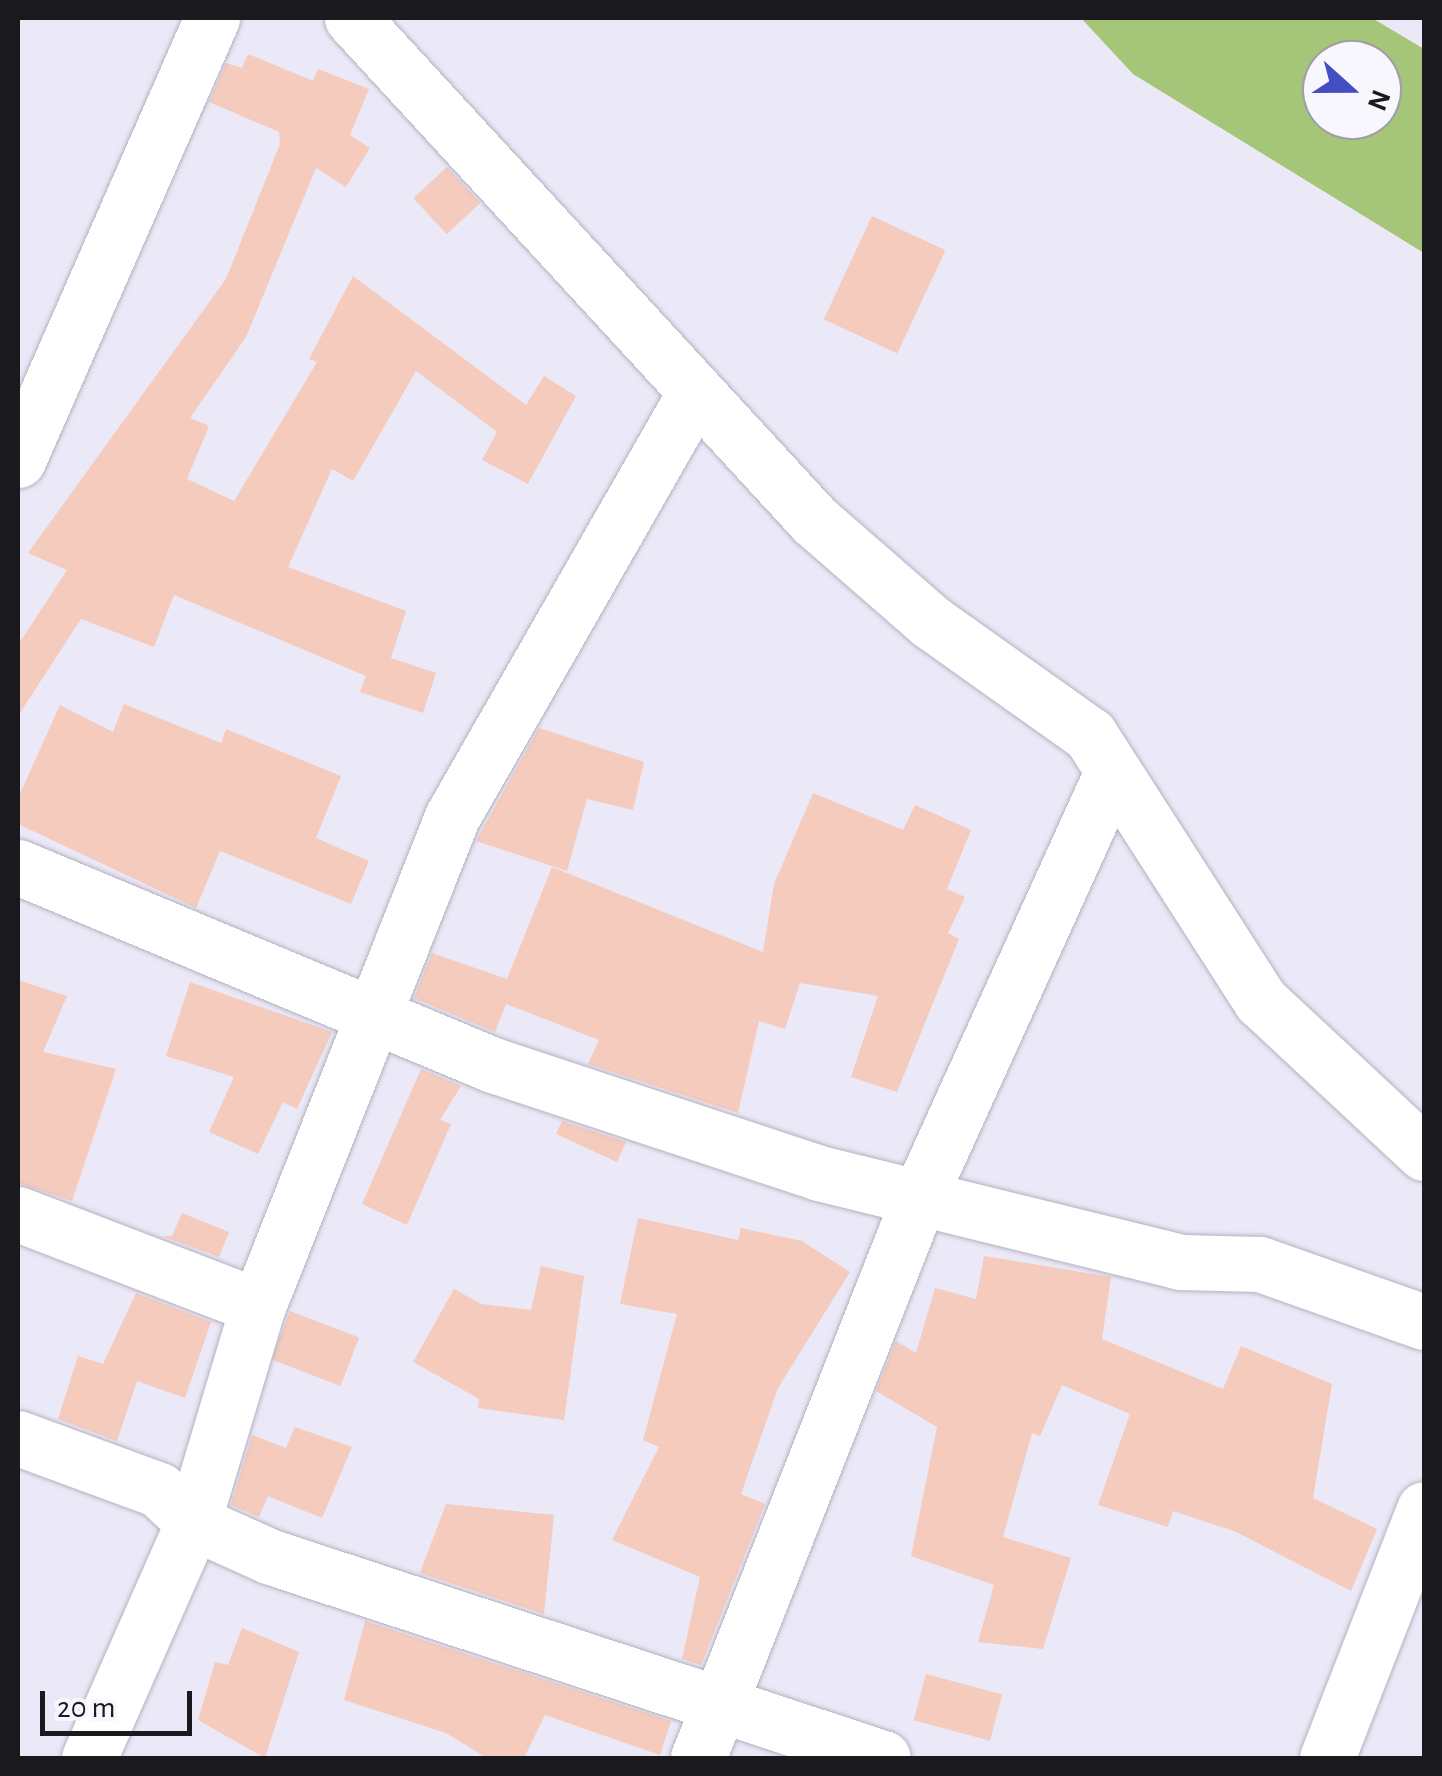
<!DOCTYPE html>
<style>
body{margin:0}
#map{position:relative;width:1442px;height:1776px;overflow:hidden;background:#ebe9f8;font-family:"Alegreya Sans",sans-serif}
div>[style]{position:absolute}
.green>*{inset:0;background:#a5c578}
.building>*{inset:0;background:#f4cbbd;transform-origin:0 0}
.roads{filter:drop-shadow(0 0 2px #b4b2c0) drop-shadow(0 0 2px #b4b2c0)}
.minor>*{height:55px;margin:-27.5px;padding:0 27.5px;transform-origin:27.5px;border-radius:27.5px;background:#fff}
span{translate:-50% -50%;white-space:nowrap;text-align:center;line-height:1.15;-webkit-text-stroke:8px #f8f7fe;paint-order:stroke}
.frame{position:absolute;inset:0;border:20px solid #1a191e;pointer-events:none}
.north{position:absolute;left:1302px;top:40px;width:100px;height:100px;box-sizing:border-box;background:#f8f7fe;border:2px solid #9f9ea4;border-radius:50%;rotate:111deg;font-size:28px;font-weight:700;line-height:40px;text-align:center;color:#1a191e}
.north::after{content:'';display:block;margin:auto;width:35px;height:45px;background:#454dc2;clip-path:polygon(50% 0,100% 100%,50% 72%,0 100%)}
.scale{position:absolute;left:40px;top:1691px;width:152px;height:45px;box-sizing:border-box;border:5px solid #1a191e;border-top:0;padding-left:12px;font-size:30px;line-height:35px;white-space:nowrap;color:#1a191e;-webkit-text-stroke:8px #f8f7fe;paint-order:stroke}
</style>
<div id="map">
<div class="green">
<i style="clip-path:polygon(evenodd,1081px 18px,1372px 18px,1424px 49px,1424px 253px,1133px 74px,1081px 18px,1322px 60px,1382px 60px,1382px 120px,1322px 120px,1322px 60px)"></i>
</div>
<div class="building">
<i style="clip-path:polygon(248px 54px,313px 81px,318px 69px,369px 89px,350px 135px,370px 148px,346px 187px,316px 168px,246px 337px,190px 418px,209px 426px,187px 479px,234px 501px,317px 362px,309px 359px,353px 276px,526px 405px,544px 376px,576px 396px,528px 484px,482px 460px,497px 432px,416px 371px,353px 481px,332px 469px,288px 567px,406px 611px,391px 658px,436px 673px,423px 713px,360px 692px,366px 676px,174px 595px,154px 647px,81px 619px,18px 716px,18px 645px,67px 570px,28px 553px,226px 279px,280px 144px,279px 132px,209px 102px,226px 63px,242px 68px)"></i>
<i style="left:447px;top:167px;width:49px;height:46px;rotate:47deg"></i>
<i style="left:872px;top:216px;width:81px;height:114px;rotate:25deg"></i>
<i style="clip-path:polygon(124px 704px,221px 743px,226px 729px,341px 776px,316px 838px,369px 861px,351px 904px,220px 851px,196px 908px,18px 824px,18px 798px,60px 705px,113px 732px)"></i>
<i style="clip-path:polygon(539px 728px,644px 762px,633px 810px,587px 799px,567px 871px,476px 841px)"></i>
<i style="clip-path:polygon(813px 793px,903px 830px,915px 805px,971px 830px,947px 889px,965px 897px,948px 933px,959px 939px,897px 1092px,851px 1077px,878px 996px,800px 983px,785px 1029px,759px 1021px,738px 1113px,588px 1064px,599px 1040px,506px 1004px,495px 1032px,414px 998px,432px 953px,507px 979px,552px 867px,763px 952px,774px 884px)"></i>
<i style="clip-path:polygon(18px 980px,67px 996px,43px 1052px,116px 1069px,72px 1201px,18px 1183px)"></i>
<i style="clip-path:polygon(190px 982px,332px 1032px,297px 1109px,283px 1102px,258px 1154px,209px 1132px,234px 1077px,166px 1056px)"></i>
<i style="clip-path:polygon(421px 1069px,461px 1086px,440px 1120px,451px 1124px,407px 1225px,362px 1204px)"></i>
<i style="clip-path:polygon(562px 1121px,626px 1142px,617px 1162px,556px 1134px)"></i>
<i style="clip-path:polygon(182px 1213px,229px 1232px,219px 1257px,162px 1236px,172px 1236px)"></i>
<i style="clip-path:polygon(638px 1218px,738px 1240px,741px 1228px,802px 1241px,850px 1272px,778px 1388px,741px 1494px,765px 1504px,701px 1665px,682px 1659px,700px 1577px,612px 1540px,659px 1447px,643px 1440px,677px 1314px,620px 1304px)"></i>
<i style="clip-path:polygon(984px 1256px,1111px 1277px,1102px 1339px,1223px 1389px,1241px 1346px,1332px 1384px,1313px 1498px,1377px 1529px,1351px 1591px,1234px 1531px,1173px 1511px,1168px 1527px,1098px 1505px,1130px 1414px,1062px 1385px,1040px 1436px,1032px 1433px,1003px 1537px,1071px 1558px,1043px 1649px,978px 1642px,994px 1585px,911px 1556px,937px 1427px,876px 1391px,896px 1341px,916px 1353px,935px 1288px,976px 1299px)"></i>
<i style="clip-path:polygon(541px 1266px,584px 1276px,564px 1420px,478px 1408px,479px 1399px,413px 1362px,454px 1289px,481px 1304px,531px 1310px)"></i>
<i style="clip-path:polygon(136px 1293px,211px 1322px,185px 1398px,137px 1381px,117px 1441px,58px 1419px,78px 1356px,103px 1364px)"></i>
<i style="left:290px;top:1311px;width:74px;height:52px;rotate:21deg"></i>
<i style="clip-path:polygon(295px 1427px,352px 1447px,322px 1518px,268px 1496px,259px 1517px,231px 1505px,252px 1435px,286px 1448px)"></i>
<i style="clip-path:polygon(446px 1504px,554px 1515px,544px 1614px,420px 1573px)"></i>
<i style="clip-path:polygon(365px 1621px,671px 1721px,660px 1755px,545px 1715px,524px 1758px,487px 1758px,446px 1733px,344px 1700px)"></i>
<i style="clip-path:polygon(242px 1628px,299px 1652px,265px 1758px,198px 1720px,215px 1662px,228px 1665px)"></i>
<i style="left:926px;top:1674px;width:79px;height:48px;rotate:15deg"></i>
</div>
<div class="roads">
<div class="minor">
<i style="left:352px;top:18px;width:682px;rotate:47.38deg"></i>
<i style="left:814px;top:520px;width:155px;rotate:41.1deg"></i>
<i style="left:931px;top:622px;width:195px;rotate:35.4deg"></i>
<i style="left:1090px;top:735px;width:316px;rotate:57.3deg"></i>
<i style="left:1261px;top:1001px;width:223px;rotate:43deg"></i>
<i style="left:18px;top:460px;width:483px;rotate:-66.3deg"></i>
<i style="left:18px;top:867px;width:515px;rotate:22.63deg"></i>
<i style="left:493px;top:1065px;width:343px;rotate:18.3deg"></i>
<i style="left:819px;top:1173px;width:372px;rotate:13.8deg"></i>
<i style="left:1180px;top:1262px;width:80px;rotate:1.4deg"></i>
<i style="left:1260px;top:1264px;width:174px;rotate:19.5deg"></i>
<i style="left:18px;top:1214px;width:257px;rotate:21deg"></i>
<i style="left:18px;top:1438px;width:150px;rotate:20.2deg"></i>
<i style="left:159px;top:1490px;width:47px;rotate:43.3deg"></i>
<i style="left:193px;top:1522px;width:85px;rotate:24.2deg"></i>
<i style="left:271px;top:1557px;width:644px;rotate:18.18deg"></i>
<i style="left:89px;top:1758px;width:258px;rotate:-66.2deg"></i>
<i style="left:193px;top:1522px;width:226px;rotate:-73.3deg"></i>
<i style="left:258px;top:1306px;width:526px;rotate:-68.36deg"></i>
<i style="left:452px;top:817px;width:484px;rotate:-60.2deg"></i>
<i style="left:698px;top:1758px;width:607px;rotate:-68.46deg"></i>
<i style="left:921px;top:1193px;width:463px;rotate:-65.6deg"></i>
<i style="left:1327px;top:1758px;width:267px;rotate:-68.7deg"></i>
</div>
</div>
<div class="frame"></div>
<div class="north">N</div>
<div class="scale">20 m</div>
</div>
